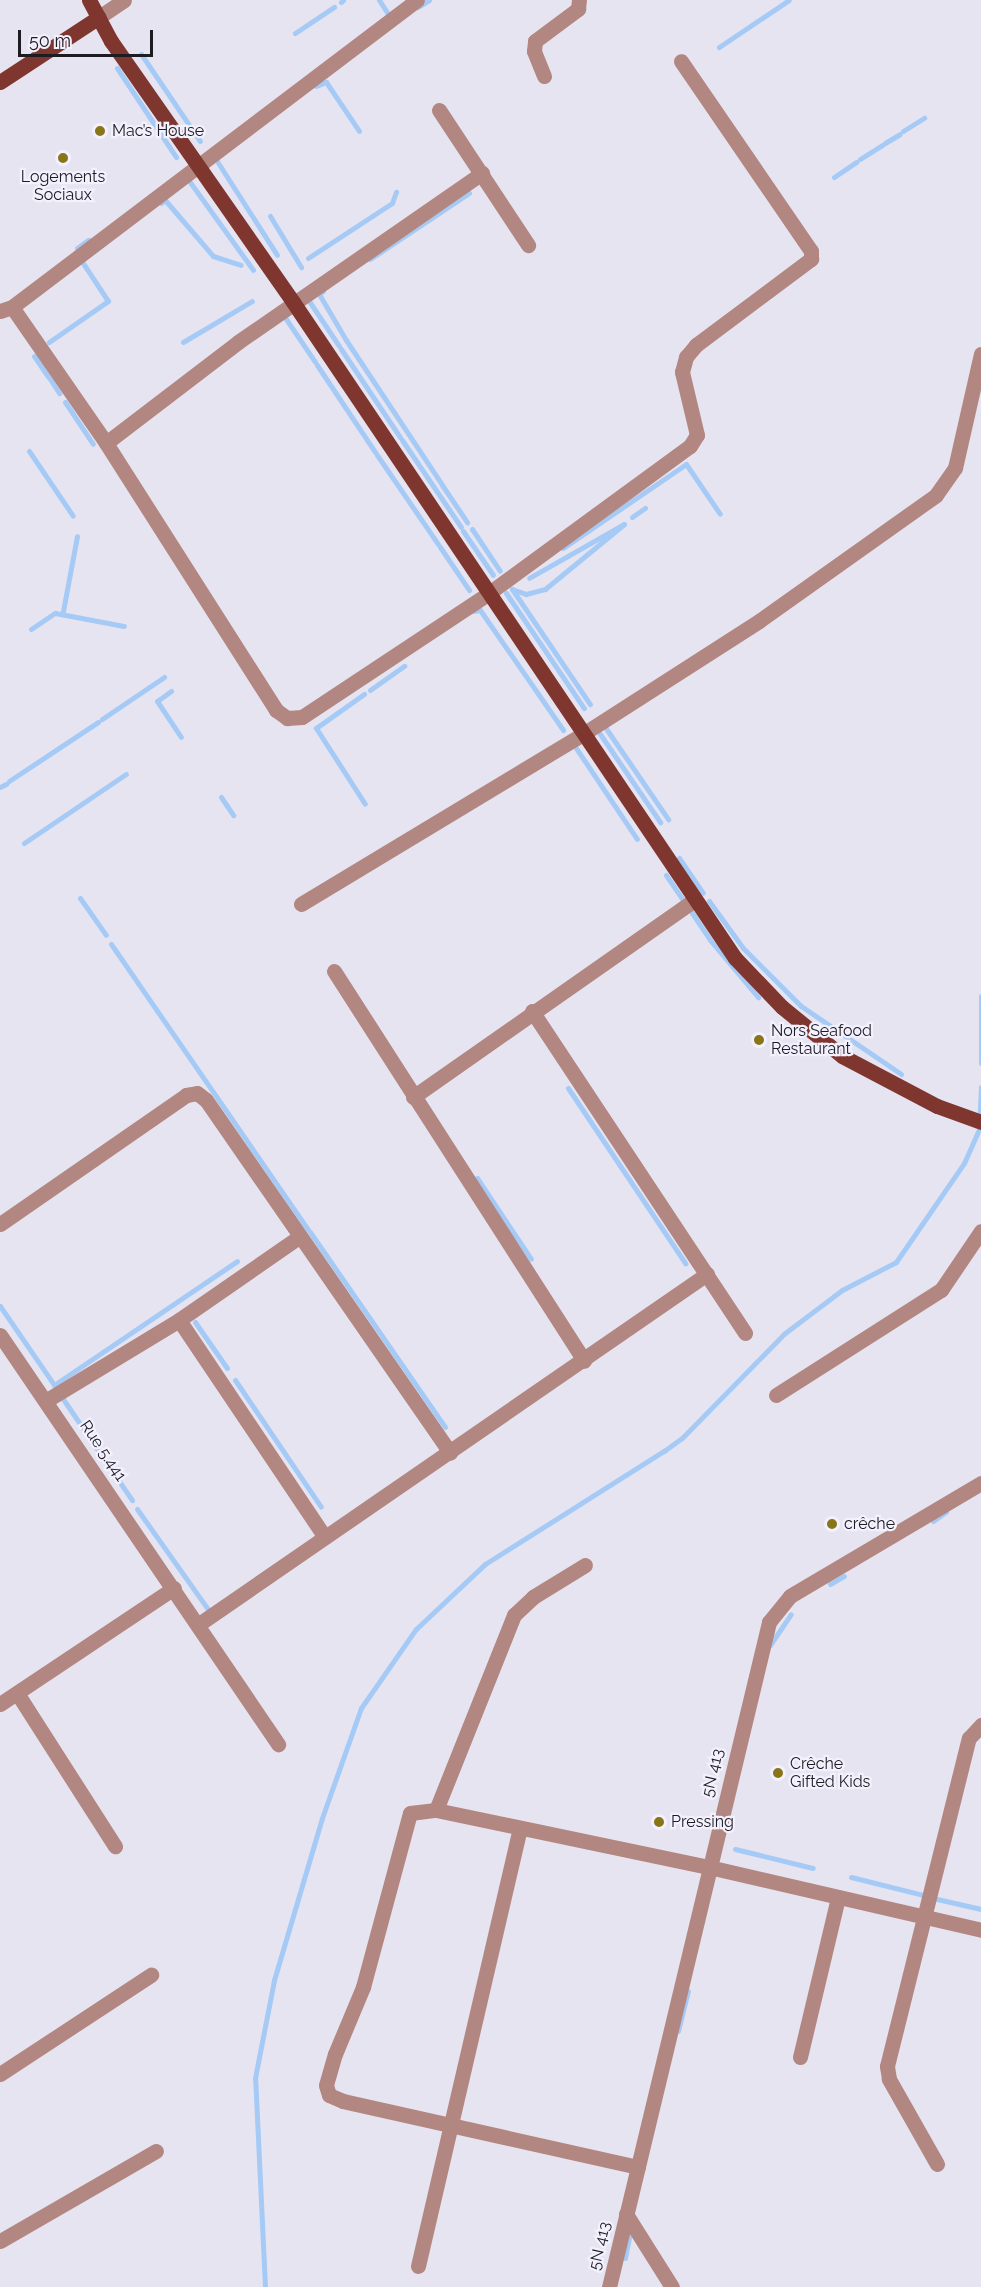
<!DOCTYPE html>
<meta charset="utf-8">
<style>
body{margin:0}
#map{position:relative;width:981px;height:2287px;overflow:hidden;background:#e7e4f2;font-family:Raleway,sans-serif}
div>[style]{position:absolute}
.stream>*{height:5px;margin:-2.5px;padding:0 2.5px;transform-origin:2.5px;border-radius:2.5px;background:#a5caf5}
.minor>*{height:15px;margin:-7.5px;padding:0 7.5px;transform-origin:7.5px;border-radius:7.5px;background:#b38781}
.major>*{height:15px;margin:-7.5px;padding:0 7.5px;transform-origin:7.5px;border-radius:7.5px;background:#7f362f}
.dots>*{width:16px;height:16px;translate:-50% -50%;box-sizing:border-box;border:3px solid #f4f1ff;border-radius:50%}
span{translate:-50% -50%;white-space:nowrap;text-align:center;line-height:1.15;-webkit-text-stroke:4.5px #f4f1ff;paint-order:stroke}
.poi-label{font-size:16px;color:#1d1c20}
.left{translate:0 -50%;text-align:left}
.street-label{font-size:16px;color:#1d1c20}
.scale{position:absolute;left:18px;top:30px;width:135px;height:27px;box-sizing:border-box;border:3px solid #1d1c20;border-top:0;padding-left:8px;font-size:18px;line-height:21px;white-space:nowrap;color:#1d1c20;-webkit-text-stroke:4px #f4f1ff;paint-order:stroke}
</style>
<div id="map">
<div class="stream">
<i style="left:379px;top:0;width:20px;rotate:57deg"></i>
<i style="left:341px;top:2px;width:3px;rotate:-45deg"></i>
<i style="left:418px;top:7px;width:13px;rotate:-32deg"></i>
<i style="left:295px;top:33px;width:47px;rotate:-33.7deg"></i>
<i style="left:719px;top:47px;width:84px;rotate:-33.9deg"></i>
<i style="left:141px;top:54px;width:105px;rotate:55.9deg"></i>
<i style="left:117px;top:68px;width:107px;rotate:56.5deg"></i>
<i style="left:316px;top:86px;width:11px;rotate:-22deg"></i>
<i style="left:326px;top:82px;width:59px;rotate:56deg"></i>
<i style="left:903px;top:131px;width:25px;rotate:-32deg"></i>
<i style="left:885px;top:143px;width:17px;rotate:-31deg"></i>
<i style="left:215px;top:158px;width:115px;rotate:57.4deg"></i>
<i style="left:860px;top:159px;width:26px;rotate:-32deg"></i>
<i style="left:834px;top:177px;width:27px;rotate:-34deg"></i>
<i style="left:187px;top:178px;width:113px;rotate:54.3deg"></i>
<i style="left:161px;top:203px;width:5px;rotate:-37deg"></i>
<i style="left:165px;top:200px;width:74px;rotate:49.4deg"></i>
<i style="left:213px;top:256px;width:29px;rotate:18deg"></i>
<i style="left:270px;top:216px;width:60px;rotate:58.7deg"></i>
<i style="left:77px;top:248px;width:14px;rotate:-36deg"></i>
<i style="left:308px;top:258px;width:100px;rotate:-33.2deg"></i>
<i style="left:392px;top:203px;width:12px;rotate:-70deg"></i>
<i style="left:370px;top:259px;width:119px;rotate:-33.7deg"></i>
<i style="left:323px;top:291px;width:5px;rotate:143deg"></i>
<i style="left:319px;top:294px;width:53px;rotate:59.6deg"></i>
<i style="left:346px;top:340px;width:172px;rotate:56.4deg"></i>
<i style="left:309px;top:301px;width:54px;rotate:56.3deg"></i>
<i style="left:282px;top:313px;width:59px;rotate:56deg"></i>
<i style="left:49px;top:342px;width:72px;rotate:-34.8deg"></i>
<i style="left:108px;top:301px;width:53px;rotate:-123.4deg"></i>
<i style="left:183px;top:342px;width:80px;rotate:-30.7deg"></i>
<i style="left:341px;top:349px;width:106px;rotate:56.2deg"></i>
<i style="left:34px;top:356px;width:25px;rotate:56deg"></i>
<i style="left:317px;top:365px;width:105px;rotate:56.3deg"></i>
<i style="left:50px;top:379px;width:17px;rotate:57deg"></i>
<i style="left:65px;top:402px;width:50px;rotate:56.3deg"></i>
<i style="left:402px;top:440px;width:105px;rotate:55.9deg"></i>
<i style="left:29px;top:451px;width:78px;rotate:55.9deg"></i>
<i style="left:377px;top:455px;width:108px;rotate:55.6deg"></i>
<i style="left:442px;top:485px;width:45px;rotate:56deg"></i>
<i style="left:632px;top:517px;width:16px;rotate:-35deg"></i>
<i style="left:472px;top:529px;width:50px;rotate:56.3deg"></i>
<i style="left:463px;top:531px;width:53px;rotate:55.7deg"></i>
<i style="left:440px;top:547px;width:52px;rotate:56deg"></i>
<i style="left:563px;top:548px;width:149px;rotate:-34.3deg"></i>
<i style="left:686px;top:464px;width:60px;rotate:55.8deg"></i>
<i style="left:512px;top:589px;width:15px;rotate:20deg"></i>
<i style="left:526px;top:594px;width:20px;rotate:-15deg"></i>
<i style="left:545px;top:589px;width:102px;rotate:-39.4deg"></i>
<i style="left:624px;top:524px;width:109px;rotate:150.4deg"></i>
<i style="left:512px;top:589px;width:139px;rotate:55.9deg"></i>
<i style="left:506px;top:593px;width:139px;rotate:55.9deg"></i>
<i style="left:63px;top:611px;width:76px;rotate:-79.4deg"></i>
<i style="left:473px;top:611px;width:7px;rotate:-8deg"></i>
<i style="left:480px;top:610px;width:146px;rotate:55.3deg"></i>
<i style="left:31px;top:629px;width:29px;rotate:-34deg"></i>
<i style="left:55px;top:613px;width:70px;rotate:10.7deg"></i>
<i style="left:370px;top:690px;width:42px;rotate:-35.2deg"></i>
<i style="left:171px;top:691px;width:17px;rotate:144deg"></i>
<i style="left:157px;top:701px;width:43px;rotate:56.3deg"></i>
<i style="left:364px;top:694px;width:59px;rotate:144.7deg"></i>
<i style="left:316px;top:728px;width:90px;rotate:57.2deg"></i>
<i style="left:102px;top:719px;width:75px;rotate:-34.1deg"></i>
<i style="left:605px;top:727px;width:112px;rotate:55.6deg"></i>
<i style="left:600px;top:734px;width:107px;rotate:55.7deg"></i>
<i style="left:574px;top:745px;width:113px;rotate:56.2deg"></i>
<i style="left:9px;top:781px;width:107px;rotate:-33.5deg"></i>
<i style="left:0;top:787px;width:7px;rotate:-27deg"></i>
<i style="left:221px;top:797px;width:22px;rotate:56deg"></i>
<i style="left:24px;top:843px;width:123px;rotate:-34.1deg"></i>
<i style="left:679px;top:858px;width:42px;rotate:55.6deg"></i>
<i style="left:666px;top:875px;width:34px;rotate:56deg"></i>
<i style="left:80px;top:898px;width:45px;rotate:54.9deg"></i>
<i style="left:709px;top:901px;width:58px;rotate:54.1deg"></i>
<i style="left:743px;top:948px;width:82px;rotate:45deg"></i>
<i style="left:801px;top:1006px;width:121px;rotate:34.2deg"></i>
<i style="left:692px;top:913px;width:32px;rotate:56deg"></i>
<i style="left:710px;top:940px;width:75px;rotate:49.9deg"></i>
<i style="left:111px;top:944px;width:347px;rotate:55.4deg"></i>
<i style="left:981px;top:996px;width:67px;rotate:90deg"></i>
<i style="left:568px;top:1088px;width:211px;rotate:56.2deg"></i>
<i style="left:477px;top:1178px;width:97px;rotate:56.3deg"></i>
<i style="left:310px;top:1232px;width:237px;rotate:55.3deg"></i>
<i style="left:0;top:1306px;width:96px;rotate:55.6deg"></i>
<i style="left:54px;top:1385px;width:221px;rotate:-34.1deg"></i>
<i style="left:195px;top:1322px;width:56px;rotate:55.2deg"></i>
<i style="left:235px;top:1380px;width:153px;rotate:55.9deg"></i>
<i style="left:61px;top:1396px;width:126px;rotate:55.7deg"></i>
<i style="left:137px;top:1509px;width:126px;rotate:54.7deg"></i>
<i style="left:933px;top:1521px;width:16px;rotate:-35deg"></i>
<i style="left:830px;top:1584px;width:16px;rotate:-30deg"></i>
<i style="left:770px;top:1645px;width:37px;rotate:-56deg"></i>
<i style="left:735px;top:1849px;width:80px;rotate:13.7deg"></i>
<i style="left:851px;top:1877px;width:74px;rotate:14deg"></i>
<i style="left:937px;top:1899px;width:45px;rotate:12.8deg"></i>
<i style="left:678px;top:2031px;width:41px;rotate:-76deg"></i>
<i style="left:625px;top:2258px;width:31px;rotate:-79deg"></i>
<i style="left:265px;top:2287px;width:209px;rotate:-92.7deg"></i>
<i style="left:255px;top:2078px;width:100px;rotate:-79deg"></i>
<i style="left:274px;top:1980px;width:169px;rotate:-73.5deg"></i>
<i style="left:322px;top:1818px;width:117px;rotate:-70.5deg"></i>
<i style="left:361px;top:1708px;width:96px;rotate:-55.2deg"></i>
<i style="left:416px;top:1629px;width:95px;rotate:-43.3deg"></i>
<i style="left:485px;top:1564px;width:212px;rotate:-32.3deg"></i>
<i style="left:664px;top:1451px;width:22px;rotate:-36deg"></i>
<i style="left:682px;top:1438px;width:147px;rotate:-45.6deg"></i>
<i style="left:785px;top:1333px;width:71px;rotate:-37deg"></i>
<i style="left:842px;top:1290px;width:61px;rotate:-27.4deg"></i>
<i style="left:896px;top:1262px;width:120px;rotate:-55.5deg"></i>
<i style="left:964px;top:1163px;width:37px;rotate:-66deg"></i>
<i style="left:979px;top:1129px;width:42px;rotate:-87.3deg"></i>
</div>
<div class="minor">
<i style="left:99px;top:17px;width:30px;rotate:-34deg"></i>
<i style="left:544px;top:76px;width:27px;rotate:-112deg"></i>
<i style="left:534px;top:51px;width:10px;rotate:-84deg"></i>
<i style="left:535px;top:41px;width:54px;rotate:-36.7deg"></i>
<i style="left:578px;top:9px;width:9px;rotate:-84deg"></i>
<i style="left:439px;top:110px;width:162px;rotate:56.6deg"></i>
<i style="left:12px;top:307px;width:165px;rotate:55.3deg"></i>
<i style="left:106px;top:443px;width:166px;rotate:-37.4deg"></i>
<i style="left:238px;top:342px;width:297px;rotate:-34.7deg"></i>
<i style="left:0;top:311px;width:13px;rotate:-18deg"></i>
<i style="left:12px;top:307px;width:508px;rotate:-37.16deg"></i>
<i style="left:106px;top:443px;width:317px;rotate:57.5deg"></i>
<i style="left:276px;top:710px;width:14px;rotate:36deg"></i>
<i style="left:287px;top:718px;width:15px;rotate:-4deg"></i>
<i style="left:302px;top:717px;width:224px;rotate:-33.5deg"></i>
<i style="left:489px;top:593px;width:249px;rotate:-36.2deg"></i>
<i style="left:690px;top:446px;width:13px;rotate:-58deg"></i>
<i style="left:697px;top:435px;width:65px;rotate:-103.4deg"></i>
<i style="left:682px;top:372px;width:16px;rotate:-75deg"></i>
<i style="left:686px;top:357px;width:16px;rotate:-50deg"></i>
<i style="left:696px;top:345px;width:144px;rotate:-36.8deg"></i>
<i style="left:811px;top:259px;width:8px;rotate:-90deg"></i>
<i style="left:811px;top:251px;width:230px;rotate:-124.4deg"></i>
<i style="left:301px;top:904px;width:329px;rotate:-31.1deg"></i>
<i style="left:583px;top:734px;width:209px;rotate:-32.7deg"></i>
<i style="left:759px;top:621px;width:217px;rotate:-35.4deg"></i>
<i style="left:936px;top:495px;width:33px;rotate:-55deg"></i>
<i style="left:955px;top:468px;width:117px;rotate:-77.2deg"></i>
<i style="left:334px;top:971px;width:463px;rotate:57.3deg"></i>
<i style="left:532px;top:1011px;width:386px;rotate:56.5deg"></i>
<i style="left:413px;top:1097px;width:343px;rotate:-35deg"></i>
<i style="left:0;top:1224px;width:226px;rotate:-34.7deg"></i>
<i style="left:186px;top:1095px;width:11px;rotate:-10deg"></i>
<i style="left:197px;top:1093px;width:11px;rotate:38deg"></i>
<i style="left:206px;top:1100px;width:429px;rotate:55.3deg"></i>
<i style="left:179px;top:1320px;width:260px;rotate:56.1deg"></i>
<i style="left:0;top:1335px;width:495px;rotate:55.8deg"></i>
<i style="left:776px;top:1395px;width:196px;rotate:-32.5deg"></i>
<i style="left:941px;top:1290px;width:71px;rotate:-55.9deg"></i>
<i style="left:47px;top:1400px;width:154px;rotate:-31.2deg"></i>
<i style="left:179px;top:1320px;width:146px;rotate:-34.7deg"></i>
<i style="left:199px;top:1624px;width:617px;rotate:-34.57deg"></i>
<i style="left:17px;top:1693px;width:182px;rotate:57.4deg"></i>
<i style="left:0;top:1704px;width:209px;rotate:-33.7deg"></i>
<i style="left:436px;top:1810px;width:210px;rotate:-68.2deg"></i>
<i style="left:514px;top:1615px;width:26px;rotate:-43deg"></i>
<i style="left:533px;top:1597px;width:61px;rotate:-31.6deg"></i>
<i style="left:800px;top:2057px;width:164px;rotate:-76.6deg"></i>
<i style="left:0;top:2074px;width:181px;rotate:-33.3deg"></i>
<i style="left:937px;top:2164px;width:98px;rotate:-119.5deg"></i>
<i style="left:889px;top:2079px;width:13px;rotate:-99deg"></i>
<i style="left:887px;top:2066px;width:338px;rotate:-76deg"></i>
<i style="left:969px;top:1738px;width:18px;rotate:-47deg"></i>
<i style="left:638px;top:2167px;width:302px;rotate:-167.4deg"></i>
<i style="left:343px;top:2101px;width:15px;rotate:-157deg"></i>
<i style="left:329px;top:2095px;width:10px;rotate:-107deg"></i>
<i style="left:326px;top:2085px;width:32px;rotate:-74deg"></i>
<i style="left:335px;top:2054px;width:73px;rotate:-67.3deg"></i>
<i style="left:363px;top:1987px;width:180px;rotate:-74.9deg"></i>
<i style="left:410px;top:1813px;width:26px;rotate:-7deg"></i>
<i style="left:436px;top:1810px;width:279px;rotate:11.8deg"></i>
<i style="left:709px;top:1867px;width:279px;rotate:13deg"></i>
<i style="left:626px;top:2214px;width:86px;rotate:57.8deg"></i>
<i style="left:0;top:2241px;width:180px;rotate:-30deg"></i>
<i style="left:418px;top:2266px;width:449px;rotate:-76.9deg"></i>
<i style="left:609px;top:2287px;width:684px;rotate:-76.47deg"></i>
<i style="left:769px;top:1622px;width:33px;rotate:-51deg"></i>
<i style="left:790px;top:1596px;width:222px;rotate:-30.6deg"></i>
</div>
<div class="major">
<i style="left:89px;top:0;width:47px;rotate:61.8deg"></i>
<i style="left:111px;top:41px;width:318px;rotate:55.1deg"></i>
<i style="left:293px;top:302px;width:791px;rotate:56.03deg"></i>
<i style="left:735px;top:958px;width:68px;rotate:46.2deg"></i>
<i style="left:782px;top:1007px;width:77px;rotate:39.2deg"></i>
<i style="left:842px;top:1056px;width:107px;rotate:27.8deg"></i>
<i style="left:937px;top:1106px;width:47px;rotate:20deg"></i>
<i style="left:0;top:82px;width:118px;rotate:-33.3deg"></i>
</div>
<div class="dots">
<i style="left:100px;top:131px;background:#877518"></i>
<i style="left:63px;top:158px;background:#877518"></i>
<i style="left:759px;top:1040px;background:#877518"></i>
<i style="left:832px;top:1524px;background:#877518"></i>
<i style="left:778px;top:1773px;background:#877518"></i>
<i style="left:659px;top:1822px;background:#877518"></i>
</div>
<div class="poi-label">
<span class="left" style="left:112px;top:131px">Mac’s House</span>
<span style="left:63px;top:186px">Logements<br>Sociaux</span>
<span class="left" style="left:771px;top:1040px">Nors Seafood<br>Restaurant</span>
<span class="left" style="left:844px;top:1524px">crêche</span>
<span class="left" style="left:790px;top:1773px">Crêche<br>Gifted Kids</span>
<span class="left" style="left:671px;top:1822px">Pressing</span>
</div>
<div class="street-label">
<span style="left:103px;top:1451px;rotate:56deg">Rue 5.441</span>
<span style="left:713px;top:1773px;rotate:-77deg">5N 413</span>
<span style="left:600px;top:2246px;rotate:-77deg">5N 413</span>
</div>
<div class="scale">50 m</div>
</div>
